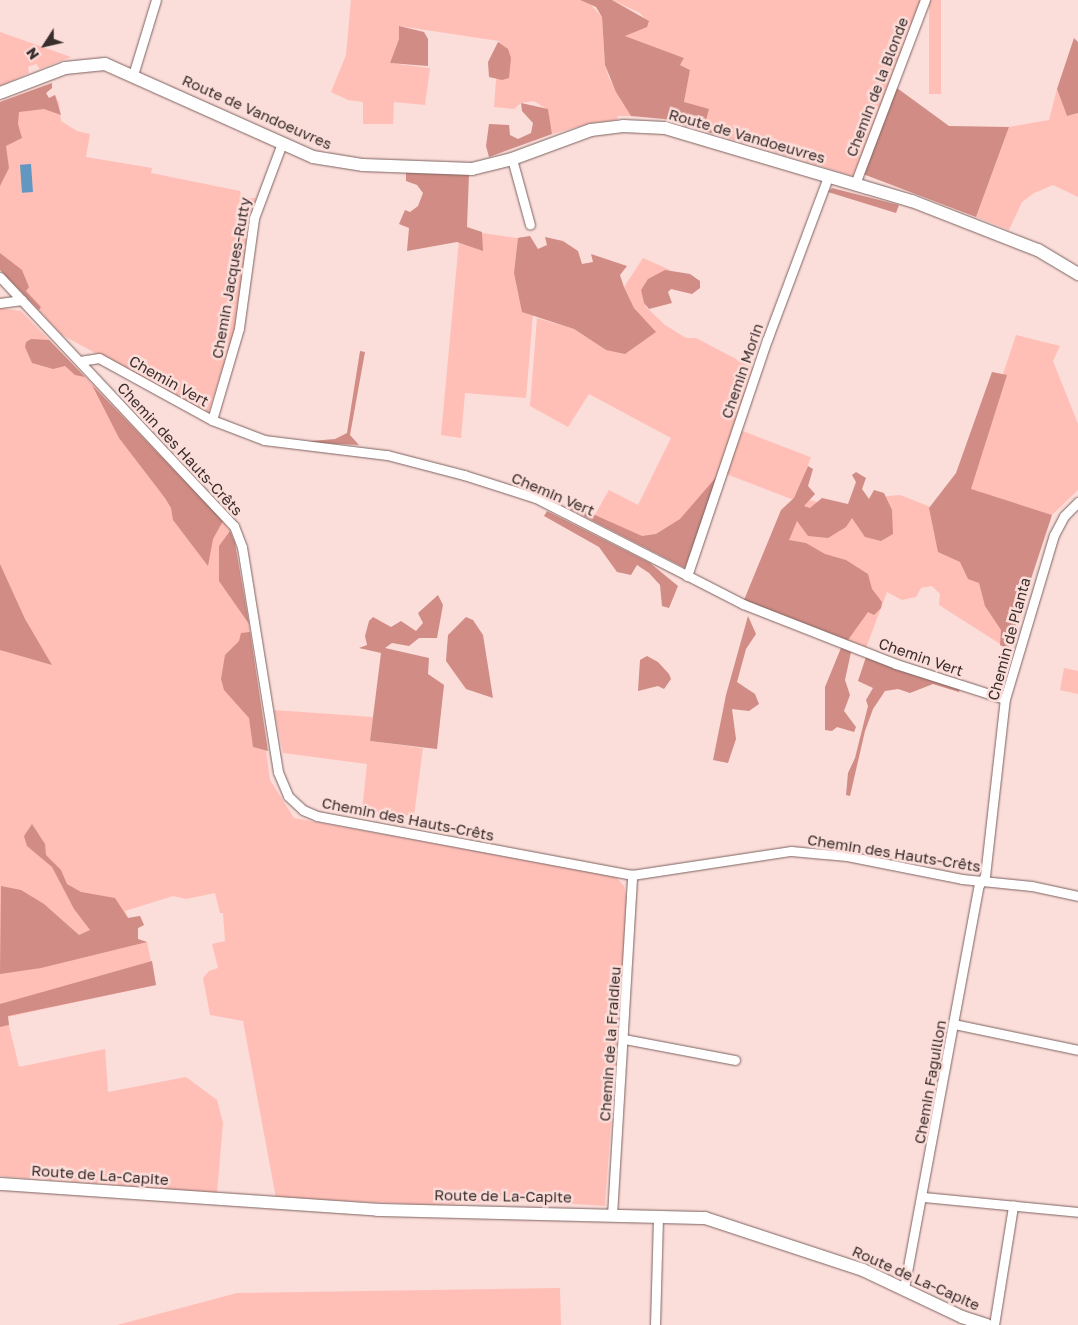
<!DOCTYPE html>
<meta charset="utf-8">
<style>
body{margin:0}
#map{position:relative;width:1078px;height:1325px;overflow:hidden;background:#fbddd9;font-family:"Golos Text",sans-serif}
div>[style]{position:absolute}
.green>*{inset:0;background:#ffbfb7;transform-origin:0 0}
.forest>*{inset:0;background:#d08c85}
.water>*{inset:0;background:#6197c0;transform-origin:0 0}
.roads{filter:drop-shadow(0 0 1px #7c6360) drop-shadow(0 0 1px #7c6360)}
.street>*{height:9px;margin:-4.5px;padding:0 4.5px;transform-origin:4.5px;border-radius:4.5px;background:#fff}
.secondary>*{height:12px;margin:-6px;padding:0 6px;transform-origin:6px;border-radius:6px;background:#fff}
span{translate:-50% -50%;white-space:nowrap;text-align:center;line-height:1.15;-webkit-text-stroke:5px #fbddd9;paint-order:stroke}
.street-label{font-size:15px;color:#3a2e2d}
.north{position:absolute;left:20px;top:20px;width:50px;height:50px;-webkit-text-stroke:4px #fbddd9;paint-order:stroke;rotate:235deg;font-size:14px;font-weight:700;line-height:20px;text-align:center;color:#3a2e2d}
.north::after{content:'';display:block;margin:auto;width:18px;height:22px;background:#3a2e2d;clip-path:polygon(50% 0,100% 100%,50% 72%,0 100%)}
</style>
<div id="map">
<div class="green">
<i style="clip-path:polygon(351px 0,580px 0,591px 5px,602px 17px,605px 65px,609px 78px,631px 116px,618px 116px,617px 120px,591px 123px,552px 134px,548px 110px,534px 101px,521px 103px,514px 109px,494px 107px,499px 41px,399px 26px,399px 39px,390px 63px,430px 68px,425px 105px,394px 102px,393px 124px,363px 124px,363px 102px,348px 100px,331px 92px,346px 55px)"></i>
<i style="clip-path:polygon(612px 0,921px 0,853px 176px,728px 138px,729px 133px,705px 124px,684px 102px,690px 70px,680px 65px,684px 58px,625px 36px,649px 24px,640px 13px)"></i>
<i style="left:929px;top:0;width:12px;height:94px"></i>
<i style="clip-path:polygon(0 32px,71px 57px,40px 69px,36px 64px,28px 67px,29px 73px,0 86px)"></i>
<i style="clip-path:polygon(52px 83px,52px 88px,46px 93px,49px 98px,55px 95px,59px 103px,61px 121px,77px 131px,90px 134px,86px 157px,152px 168px,151px 173px,240px 191px,243px 198px,256px 198px,247px 237px,236px 325px,208px 414px,62px 335px,0 270px,0 102px)"></i>
<i style="clip-path:polygon(1057px 89px,1067px 116px,1078px 113px,1078px 197px,1053px 185px,1034px 193px,1022px 202px,1009px 230px,976px 217px,1009px 127px,1049px 120px)"></i>
<i style="clip-path:polygon(460px 230px,517px 238px,530px 236px,538px 254px,526px 398px,465px 393px,461px 438px,441px 435px)"></i>
<i style="clip-path:polygon(643px 258px,670px 270px,641px 290px,646px 307px,665px 325px,686px 338px,696px 338px,755px 369px,685px 568px,592px 520px,609px 490px,638px 505px,671px 438px,589px 394px,568px 427px,530px 406px,537px 318px,574px 329px,606px 350px,655px 332px,634px 308px,624px 287px)"></i>
<i style="clip-path:polygon(0 308px,21px 311px,218px 513px,230px 531px,249px 624px,270px 780px,294px 818px,616px 877px,624px 886px,627px 900px,605px 1206px,512px 1200px,436px 1205px,276px 1198px,243px 1021px,210px 1015px,203px 978px,209px 971px,218px 968px,212px 944px,225px 941px,223px 913px,220px 913px,215px 893px,186px 899px,173px 896px,125px 911px,128px 918px,140px 916px,144px 925px,138px 928px,138px 939px,147px 942px,156px 985px,7px 1017px,19px 1067px,105px 1049px,108px 1092px,186px 1077px,217px 1100px,223px 1123px,217px 1193px,0 1176px)"></i>
<i style="clip-path:polygon(1016px 335px,1060px 346px,1053px 361px,1078px 424px,1078px 490px,1052px 515px,965px 488px)"></i>
<i style="left:740px;top:430px;width:76px;height:46px;rotate:21deg"></i>
<i style="clip-path:polygon(900px 495px,1040px 550px,1008px 649px,939px 605px,940px 594px,932px 586px,921px 588px,916px 597px,902px 600px,887px 592px,866px 648px,753px 604px,796px 497px,850px 509px,888px 496px)"></i>
<i style="clip-path:polygon(1064px 668px,1078px 671px,1078px 694px,1060px 690px)"></i>
<i style="clip-path:polygon(274px 710px,373px 717px,370px 741px,423px 748px,414px 816px,362px 810px,367px 764px,283px 753px)"></i>
<i style="clip-path:polygon(560px 1288px,561px 1325px,117px 1325px,237px 1293px)"></i>
</div>
<div class="forest">
<i style="clip-path:polygon(580px 0,612px 0,649px 21px,647px 27px,625px 36px,684px 58px,680px 65px,690px 70px,684px 102px,709px 109px,705px 124px,729px 133px,728px 138px,664px 119px,631px 116px,616px 92px,605px 65px,602px 17px,596px 7px)"></i>
<i style="clip-path:polygon(399px 26px,424px 32px,428px 39px,428px 66px,390px 63px,399px 39px)"></i>
<i style="clip-path:polygon(1074px 38px,1078px 42px,1078px 113px,1067px 116px,1057px 89px)"></i>
<i style="clip-path:polygon(498px 42px,508px 49px,511px 58px,509px 78px,502px 80px,489px 77px,488px 62px)"></i>
<i style="clip-path:polygon(52px 83px,52px 88px,46px 93px,49px 98px,55px 95px,61px 115px,44px 109px,19px 112px,18px 124px,22px 138px,6px 146px,9px 168px,0 186px,0 102px)"></i>
<i style="clip-path:polygon(897px 88px,949px 126px,1009px 127px,976px 217px,863px 174px)"></i>
<i style="clip-path:polygon(521px 103px,548px 109px,552px 134px,489px 157px,486px 146px,489px 124px,509px 125px,510px 135px,518px 139px,531px 133px,533px 123px,522px 111px)"></i>
<i style="clip-path:polygon(406px 173px,469px 174px,467px 227px,482px 232px,483px 251px,457px 242px,407px 251px,409px 228px,399px 224px,405px 210px,410px 212px,418px 206px,423px 193px,417px 185px,406px 181px)"></i>
<i style="clip-path:polygon(832px 188px,899px 205px,896px 213px,828px 192px)"></i>
<i style="clip-path:polygon(530px 236px,538px 249px,547px 245px,545px 237px,563px 241px,578px 251px,582px 264px,593px 262px,591px 254px,627px 266px,620px 275px,624px 287px,634px 308px,656px 332px,625px 354px,606px 350px,574px 329px,522px 312px,514px 273px,518px 238px)"></i>
<i style="clip-path:polygon(0 253px,22px 270px,29px 287px,26px 291px,41px 307px,39px 310px,0 270px)"></i>
<i style="clip-path:polygon(665px 270px,690px 274px,700px 281px,700px 288px,692px 294px,671px 289px,668px 292px,672px 303px,649px 309px,644px 303px,641px 290px,648px 279px)"></i>
<i style="clip-path:polygon(31px 339px,49px 340px,85px 377px,75px 375px,65px 366px,53px 369px,32px 363px,25px 347px,26px 342px)"></i>
<i style="clip-path:polygon(360px 351px,365px 352px,350px 435px,359px 445px,299px 442px,335px 439px,347px 433px)"></i>
<i style="clip-path:polygon(992px 372px,1007px 375px,971px 489px,1052px 515px,1008px 649px,1000px 645px,1001px 630px,985px 606px,979px 583px,968px 579px,960px 562px,938px 552px,929px 508px,956px 473px)"></i>
<i style="clip-path:polygon(92px 385px,223px 521px,213px 539px,208px 566px,173px 520px,171px 508px,165px 498px,119px 438px)"></i>
<i style="clip-path:polygon(808px 466px,813px 469px,808px 486px,815px 494px,804px 506px,810px 508px,822px 498px,848px 504px,856px 482px,852px 475px,856px 472px,866px 478px,862px 489px,869px 499px,874px 490px,884px 493px,892px 510px,893px 534px,881px 541px,865px 537px,852px 518px,846px 527px,828px 538px,808px 536px,797px 521px,789px 540px,806px 543px,825px 554px,846px 560px,868px 574px,872px 589px,882px 602px,881px 608px,874px 615px,868px 612px,848px 640px,744px 600px,781px 510px,794px 498px)"></i>
<i style="clip-path:polygon(718px 475px,685px 568px,566px 507px,568px 503px,642px 536px,656px 534px,680px 519px)"></i>
<i style="clip-path:polygon(547px 511px,650px 563px,678px 586px,669px 608px,662px 606px,660px 585px,649px 573px,637px 565px,631px 575px,617px 572px,599px 547px,544px 516px)"></i>
<i style="clip-path:polygon(230px 531px,235px 543px,249px 624px,219px 581px,219px 546px)"></i>
<i style="clip-path:polygon(0 564px,25px 619px,52px 665px,0 650px)"></i>
<i style="clip-path:polygon(438px 595px,443px 605px,437px 638px,419px 638px,409px 646px,392px 643px,385px 648px,429px 658px,428px 674px,444px 685px,437px 749px,370px 741px,381px 653px,359px 648px,367px 645px,365px 636px,369px 621px,373px 617px,391px 627px,401px 621px,416px 631px,423px 623px,418px 613px)"></i>
<i style="clip-path:polygon(748px 616px,756px 634px,746px 649px,737px 682px,755px 694px,759px 704px,749px 711px,732px 709px,736px 739px,728px 763px,713px 760px,726px 695px)"></i>
<i style="clip-path:polygon(466px 617px,473px 620px,483px 635px,493px 698px,466px 689px,446px 661px,448px 635px)"></i>
<i style="clip-path:polygon(250px 632px,268px 751px,253px 747px,249px 718px,224px 690px,221px 679px,225px 655px,239px 641px,241px 633px)"></i>
<i style="clip-path:polygon(841px 648px,851px 652px,845px 680px,850px 695px,844px 711px,856px 727px,854px 732px,837px 727px,832px 731px,825px 730px,825px 687px)"></i>
<i style="clip-path:polygon(647px 656px,658px 662px,669px 674px,671px 679px,664px 689px,658px 686px,638px 691px,640px 660px)"></i>
<i style="clip-path:polygon(866px 657px,960px 689px,959px 692px,933px 684px,910px 693px,898px 689px,885px 691px,873px 709px,865px 731px,850px 796px,846px 795px,848px 773px,855px 758px,868px 706px,866px 700px,873px 688px,858px 681px)"></i>
<i style="clip-path:polygon(32px 824px,45px 844px,46px 855px,61px 870px,67px 884px,81px 892px,115px 898px,128px 918px,140px 916px,144px 925px,138px 928px,138px 939px,147px 942px,41px 968px,0 974px,1px 886px,21px 890px,44px 904px,79px 935px,90px 930px,74px 909px,52px 867px,27px 846px,24px 836px)"></i>
<i style="clip-path:polygon(152px 961px,156px 985px,8px 1016px,9px 1025px,0 1027px,0 1004px)"></i>
</div>
<div class="water">
<i style="left:31px;top:164px;width:28px;height:11px;rotate:86deg"></i>
</div>
<div class="roads">
<div class="street">
<i style="left:133px;top:75px;width:78px;rotate:-73deg"></i>
<i style="left:512px;top:159px;width:68px;rotate:74.7deg"></i>
<i style="left:855px;top:184px;width:197px;rotate:-69.2deg"></i>
<i style="left:0;top:277px;width:342px;rotate:46.8deg"></i>
<i style="left:234px;top:526px;width:22px;rotate:69deg"></i>
<i style="left:242px;top:547px;width:228px;rotate:80.9deg"></i>
<i style="left:278px;top:772px;width:26px;rotate:67deg"></i>
<i style="left:288px;top:796px;width:21px;rotate:43deg"></i>
<i style="left:303px;top:810px;width:15px;rotate:23deg"></i>
<i style="left:317px;top:816px;width:320px;rotate:10.6deg"></i>
<i style="left:632px;top:875px;width:161px;rotate:-8.6deg"></i>
<i style="left:791px;top:851px;width:56px;rotate:5.1deg"></i>
<i style="left:847px;top:856px;width:117px;rotate:11.3deg"></i>
<i style="left:962px;top:879px;width:70px;rotate:5.7deg"></i>
<i style="left:1032px;top:886px;width:47px;rotate:12.3deg"></i>
<i style="left:0;top:303px;width:22px;rotate:-8deg"></i>
<i style="left:80px;top:361px;width:19px;rotate:-9deg"></i>
<i style="left:99px;top:358px;width:129px;rotate:28.8deg"></i>
<i style="left:212px;top:420px;width:56px;rotate:21deg"></i>
<i style="left:264px;top:440px;width:124px;rotate:7deg"></i>
<i style="left:387px;top:455px;width:80px;rotate:14.6deg"></i>
<i style="left:464px;top:475px;width:76px;rotate:17.7deg"></i>
<i style="left:536px;top:498px;width:233px;rotate:27.1deg"></i>
<i style="left:743px;top:604px;width:164px;rotate:21.4deg"></i>
<i style="left:896px;top:664px;width:114px;rotate:17.8deg"></i>
<i style="left:212px;top:420px;width:96px;rotate:-73.6deg"></i>
<i style="left:239px;top:328px;width:111px;rotate:-82.2deg"></i>
<i style="left:254px;top:218px;width:80px;rotate:-69.5deg"></i>
<i style="left:687px;top:576px;width:249px;rotate:-71.3deg"></i>
<i style="left:767px;top:340px;width:174px;rotate:-69.5deg"></i>
<i style="left:954px;top:1024px;width:127px;rotate:11.8deg"></i>
<i style="left:624px;top:1039px;width:113px;rotate:10.7deg"></i>
<i style="left:923px;top:1197px;width:156px;rotate:5.5deg"></i>
<i style="left:612px;top:1215px;width:341px;rotate:-86.6deg"></i>
<i style="left:904px;top:1288px;width:410px;rotate:-79.5deg"></i>
<i style="left:979px;top:885px;width:11px;rotate:-56deg"></i>
<i style="left:985px;top:876px;width:178px;rotate:-83.6deg"></i>
<i style="left:1005px;top:699px;width:171px;rotate:-73.4deg"></i>
<i style="left:1054px;top:535px;width:21px;rotate:-62deg"></i>
<i style="left:1064px;top:516px;width:20px;rotate:-45deg"></i>
<i style="left:655px;top:1325px;width:110px;rotate:-88.4deg"></i>
<i style="left:994px;top:1325px;width:121px;rotate:-80.9deg"></i>
</div>
<div class="secondary">
<i style="left:0;top:93px;width:70px;rotate:-21deg"></i>
<i style="left:65px;top:68px;width:40px;rotate:-5.7deg"></i>
<i style="left:105px;top:64px;width:228px;rotate:24.1deg"></i>
<i style="left:313px;top:157px;width:51px;rotate:9.1deg"></i>
<i style="left:363px;top:165px;width:109px;rotate:2.1deg"></i>
<i style="left:472px;top:169px;width:41px;rotate:-14deg"></i>
<i style="left:512px;top:159px;width:84px;rotate:-20.2deg"></i>
<i style="left:591px;top:130px;width:32px;rotate:-7deg"></i>
<i style="left:623px;top:126px;width:42px;rotate:2.7deg"></i>
<i style="left:665px;top:128px;width:258px;rotate:16.5deg"></i>
<i style="left:912px;top:201px;width:135px;rotate:21.3deg"></i>
<i style="left:1038px;top:250px;width:47px;rotate:31deg"></i>
<i style="left:0;top:1184px;width:378px;rotate:3.9deg"></i>
<i style="left:377px;top:1210px;width:328px;rotate:1.4deg"></i>
<i style="left:705px;top:1218px;width:166px;rotate:18.2deg"></i>
<i style="left:863px;top:1270px;width:110px;rotate:25.4deg"></i>
<i style="left:962px;top:1317px;width:26px;rotate:18deg"></i>
</div>
</div>
<div class="street-label">
<span style="left:877px;top:87px;rotate:-69deg">Chemin de la Blonde</span>
<span style="left:257px;top:112px;rotate:24deg">Route de Vandoeuvres</span>
<span style="left:747px;top:136px;rotate:16deg">Route de Vandoeuvres</span>
<span style="left:231px;top:278px;rotate:-80deg">Chemin Jacques-Rutty</span>
<span style="left:742px;top:371px;rotate:-71deg">Chemin Morin</span>
<span style="left:169px;top:381px;rotate:29deg">Chemin Vert</span>
<span style="left:180px;top:449px;rotate:47deg">Chemin des Hauts-Crêts</span>
<span style="left:553px;top:494px;rotate:23deg">Chemin Vert</span>
<span style="left:1009px;top:639px;rotate:-75deg">Chemin de Planta</span>
<span style="left:921px;top:657px;rotate:19deg">Chemin Vert</span>
<span style="left:408px;top:819px;rotate:11deg">Chemin des Hauts-Crêts</span>
<span style="left:894px;top:853px;rotate:9deg">Chemin des Hauts-Crêts</span>
<span style="left:610px;top:1044px;rotate:-86deg">Chemin de la Fraidieu</span>
<span style="left:930px;top:1082px;rotate:-80deg">Chemin Faguillon</span>
<span style="left:100px;top:1175px;rotate:4deg">Route de La-Capite</span>
<span style="left:503px;top:1196px;rotate:1deg">Route de La-Capite</span>
<span style="left:916px;top:1278px;rotate:24deg">Route de La-Capite</span>
</div>
<div class="north">N</div>
</div>
